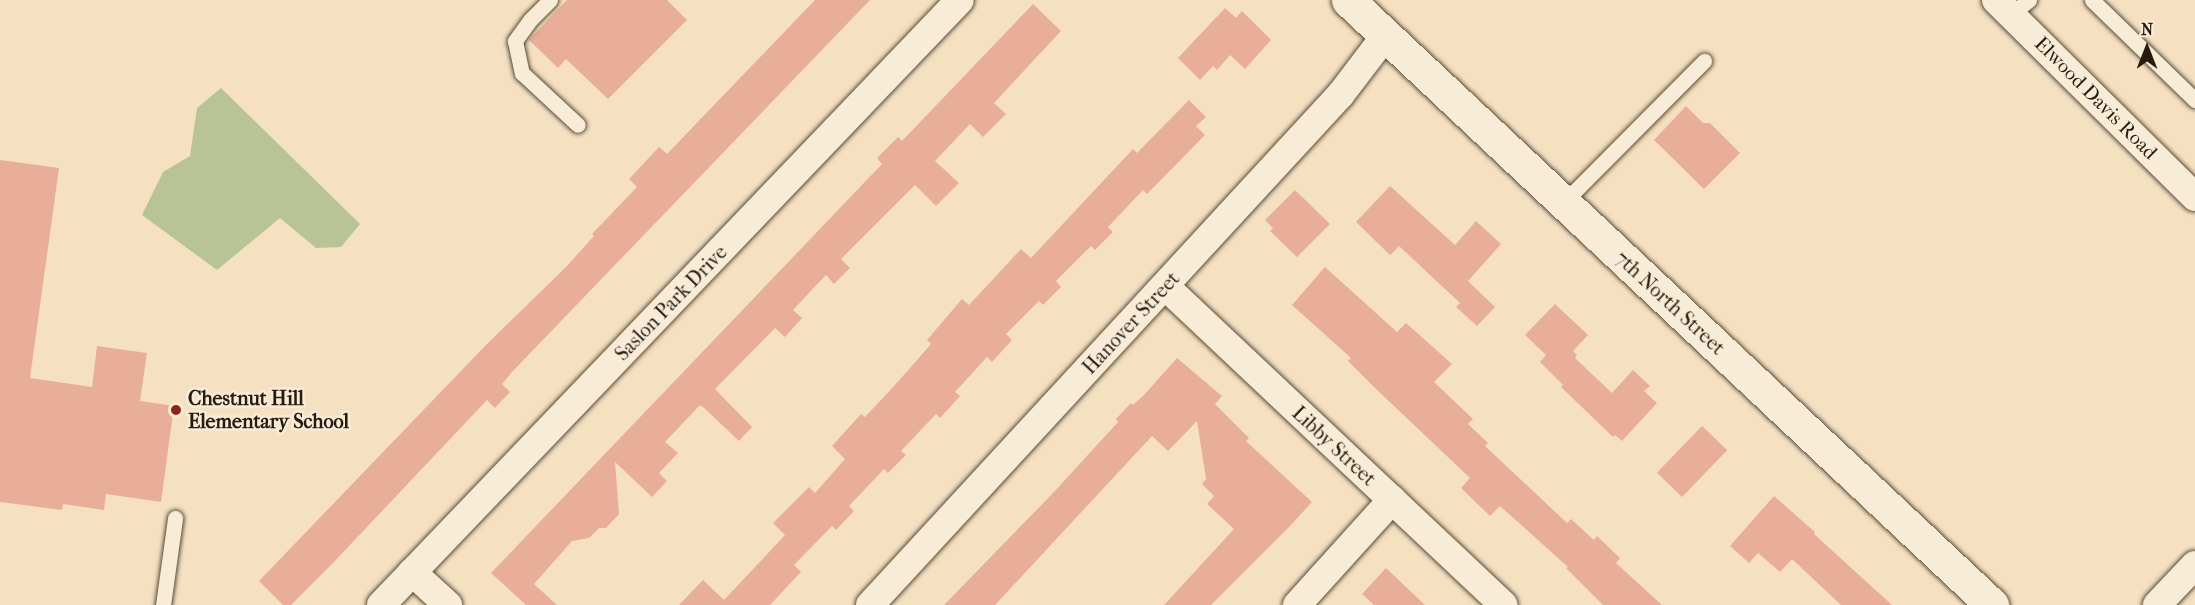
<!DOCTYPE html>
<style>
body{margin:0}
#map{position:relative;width:2195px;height:605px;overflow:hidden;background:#f5e1c1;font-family:"IM FELL French Canon",serif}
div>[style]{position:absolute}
.green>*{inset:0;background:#b8c396}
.building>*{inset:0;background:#e9ae9a;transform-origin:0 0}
.roads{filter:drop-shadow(0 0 2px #5a4c3c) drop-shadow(0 0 2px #5a4c3c)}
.service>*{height:15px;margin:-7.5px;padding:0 7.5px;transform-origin:7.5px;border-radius:7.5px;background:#f8ecd7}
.minor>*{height:28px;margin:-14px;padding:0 14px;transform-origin:14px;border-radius:14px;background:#f8ecd7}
.tertiary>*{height:33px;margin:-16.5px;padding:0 16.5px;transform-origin:16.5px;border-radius:16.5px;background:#f8ecd7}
.dots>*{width:16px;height:16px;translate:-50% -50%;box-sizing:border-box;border:3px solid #f8ecd7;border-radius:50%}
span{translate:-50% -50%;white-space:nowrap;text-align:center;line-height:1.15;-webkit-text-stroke:5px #f8ecd7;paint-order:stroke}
.street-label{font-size:20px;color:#271b10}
.poi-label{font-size:20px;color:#271b10;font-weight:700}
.left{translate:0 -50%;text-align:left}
.north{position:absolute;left:2117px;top:18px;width:60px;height:60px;-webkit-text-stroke:4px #f8ecd7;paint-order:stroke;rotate:0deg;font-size:16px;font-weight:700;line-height:24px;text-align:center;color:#271b10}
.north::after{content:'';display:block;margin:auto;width:21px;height:27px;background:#271b10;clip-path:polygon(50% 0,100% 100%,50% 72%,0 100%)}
</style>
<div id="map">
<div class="green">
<i style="clip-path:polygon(221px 88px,360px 224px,341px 247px,316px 248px,280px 218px,217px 270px,142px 215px,163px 172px,190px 156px,197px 108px)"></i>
</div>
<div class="building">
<i style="clip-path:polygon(567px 0,667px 0,687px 20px,608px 99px,566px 59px,558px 68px,529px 40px)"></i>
<i style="clip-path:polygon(815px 0,870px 0,512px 372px,502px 384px,510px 392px,495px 408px,487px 400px,332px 564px,291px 605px,283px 605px,259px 581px,485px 346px,566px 267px,594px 236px,592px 234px,637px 187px,629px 179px,659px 147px,667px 154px)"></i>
<i style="clip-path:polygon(1033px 4px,1061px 31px,994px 103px,1006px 114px,983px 137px,970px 124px,935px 161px,959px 183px,936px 206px,915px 185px,841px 259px,850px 268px,834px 284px,826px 275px,793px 310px,802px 318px,785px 337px,775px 328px,715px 389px,752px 427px,739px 441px,702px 406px,699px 406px,665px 442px,678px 453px,659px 473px,667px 481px,652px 497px,615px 462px,619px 514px,606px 528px,599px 528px,589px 538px,572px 541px,534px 584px,557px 605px,526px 605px,491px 573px,882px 164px,877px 158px,898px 137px,902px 141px)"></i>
<i style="clip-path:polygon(1225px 8px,1236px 18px,1242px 11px,1271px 40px,1245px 69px,1230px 55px,1217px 70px,1213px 66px,1200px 80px,1178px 58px)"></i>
<i style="clip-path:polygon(1189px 100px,1206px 117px,1196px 126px,1205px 135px,1147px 194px,1143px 190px,1108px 227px,1113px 232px,1095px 250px,1091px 246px,1056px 281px,1061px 287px,1043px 305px,1039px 301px,1006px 334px,1012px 340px,992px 362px,987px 357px,955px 392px,960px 396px,940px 418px,936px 414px,901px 451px,906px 455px,888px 473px,884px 469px,849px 506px,854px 511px,836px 530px,832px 526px,794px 565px,801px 572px,770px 605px,679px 605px,703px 580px,724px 600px,785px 535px,773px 523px,809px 487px,815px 493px,845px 459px,832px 446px,861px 414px,865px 417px,895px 385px,931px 344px,927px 340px,962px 299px,969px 305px,1021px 249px,1031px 258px,1133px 149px,1137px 153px)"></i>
<i style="clip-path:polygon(1686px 106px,1703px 123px,1710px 123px,1740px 153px,1704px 189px,1654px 140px)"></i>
<i style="clip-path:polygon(0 160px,59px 168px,30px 378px,92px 387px,97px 346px,147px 353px,140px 401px,174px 406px,161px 502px,106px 494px,104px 510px,63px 504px,62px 510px,0 502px)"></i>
<i style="clip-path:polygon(1390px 186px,1455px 245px,1476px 221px,1501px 244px,1468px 281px,1495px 307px,1477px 326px,1456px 307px,1460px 303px,1399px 246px,1390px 255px,1356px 222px)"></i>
<i style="clip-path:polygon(1295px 190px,1330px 224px,1297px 257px,1270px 231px,1273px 228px,1265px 220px)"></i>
<i style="clip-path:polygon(1325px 267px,1397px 332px,1406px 323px,1452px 364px,1434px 382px,1473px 419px,1468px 424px,1488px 443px,1485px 446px,1567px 523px,1571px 519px,1594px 540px,1597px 536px,1620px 558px,1616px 563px,1662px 605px,1603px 605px,1566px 568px,1568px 567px,1500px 506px,1490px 516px,1461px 488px,1470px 478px,1376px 389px,1348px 361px,1351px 358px,1292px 305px)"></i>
<i style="clip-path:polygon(1555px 304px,1588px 335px,1573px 351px,1577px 355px,1575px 358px,1612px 393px,1633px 370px,1650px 386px,1644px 391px,1657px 403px,1622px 441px,1615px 435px,1613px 437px,1561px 387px,1563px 385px,1540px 362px,1546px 355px,1525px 335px)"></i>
<i style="clip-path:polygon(1177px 358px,1222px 396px,1215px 404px,1249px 438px,1246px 441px,1312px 502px,1290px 526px,1211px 605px,1164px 605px,1234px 529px,1207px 504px,1214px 496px,1202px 484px,1206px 479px,1197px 421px,1168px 451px,1152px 436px,995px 605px,944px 605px,1053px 493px,1118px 422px,1116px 419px,1131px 403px,1133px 405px,1144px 395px)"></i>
<i style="left:1702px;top:426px;width:35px;height:65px;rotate:44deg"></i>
<i style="clip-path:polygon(1774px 496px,1815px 532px,1814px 534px,1892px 605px,1841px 605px,1792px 559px,1780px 572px,1758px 553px,1749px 563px,1730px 546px)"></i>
<i style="clip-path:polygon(1386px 568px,1425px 605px,1374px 605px,1362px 594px)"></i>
</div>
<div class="roads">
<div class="service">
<i style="left:550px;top:0;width:28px;rotate:135deg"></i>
<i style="left:530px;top:20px;width:26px;rotate:126deg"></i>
<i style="left:515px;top:41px;width:33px;rotate:78deg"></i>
<i style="left:522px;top:73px;width:76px;rotate:42.9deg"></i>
<i style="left:2092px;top:0;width:144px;rotate:44.2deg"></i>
<i style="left:2011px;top:14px;width:23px;rotate:-38deg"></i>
<i style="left:1564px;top:202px;width:199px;rotate:-45.2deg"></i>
<i style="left:163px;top:605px;width:88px;rotate:-82.1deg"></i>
</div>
<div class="minor">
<i style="left:1996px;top:0;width:280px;rotate:44.7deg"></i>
<i style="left:1165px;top:286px;width:465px;rotate:43.3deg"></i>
<i style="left:412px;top:572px;width:49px;rotate:42.5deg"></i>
<i style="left:381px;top:605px;width:837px;rotate:-46.26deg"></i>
<i style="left:870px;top:605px;width:695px;rotate:-47.33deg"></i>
<i style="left:1341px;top:94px;width:74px;rotate:-52.7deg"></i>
<i style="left:1297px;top:605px;width:142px;rotate:-47.9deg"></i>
<i style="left:2157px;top:605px;width:55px;rotate:-46.5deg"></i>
</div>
<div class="tertiary">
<i style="left:1348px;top:0;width:884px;rotate:43.21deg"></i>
</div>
</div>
<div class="dots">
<i style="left:176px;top:410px;background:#8f2418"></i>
</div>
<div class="street-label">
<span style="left:2096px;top:98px;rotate:45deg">Elwood Davis Road</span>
<span style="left:671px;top:303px;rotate:-46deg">Saslon Park Drive</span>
<span style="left:1670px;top:303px;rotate:43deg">7th North Street</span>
<span style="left:1131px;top:323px;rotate:-47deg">Hanover Street</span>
<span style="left:1334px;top:446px;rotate:43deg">Libby Street</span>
</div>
<div class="poi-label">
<span class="left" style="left:188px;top:410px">Chestnut Hill<br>Elementary School</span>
</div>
<div class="north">N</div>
</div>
